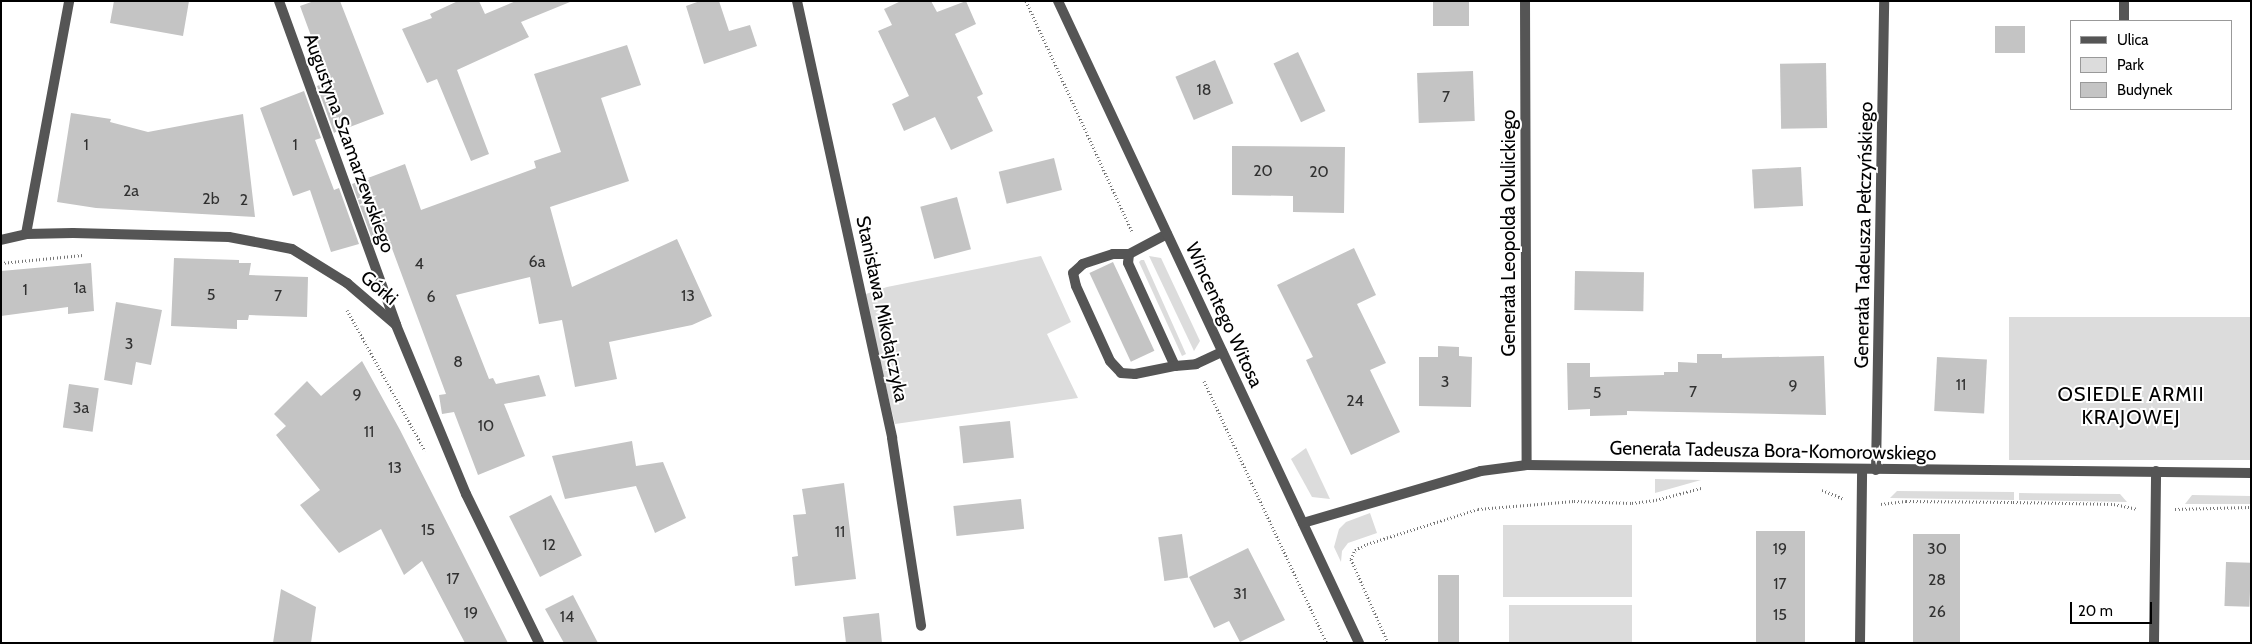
<!DOCTYPE html>
<meta charset="utf-8">
<style>
body{margin:0}
#map{position:relative;width:2252px;height:644px;overflow:hidden;background:#fff;font-family:Cabin,sans-serif}
div>[style]{position:absolute}
.green>*{inset:0;background:#dcdcdc;transform-origin:0 0}
.building>*{inset:0;background:#c4c4c4;transform-origin:0 0}
.path>*{height:3px;margin-top:-1.5px;transform-origin:0;background:repeating-linear-gradient(90deg,#777 0 1px,transparent 0 3.5px)}
.lane>*{height:10px;margin:-5px;padding:0 5px;transform-origin:5px;border-radius:5px;background:#555}
.street>*{height:10px;margin:-5px;padding:0 5px;transform-origin:5px;border-radius:5px;background:#555}
span{translate:-50% -50%;white-space:nowrap;text-align:center;line-height:1.15;-webkit-text-stroke:4px #fff;paint-order:stroke}
.number-label{font-size:16px;color:#313131}
.number-label span{-webkit-text-stroke-width:0}
.street-label{font-size:19px;color:#000}
.neighbourhood-label{font-size:20px;color:#000;letter-spacing:1px}
.frame{position:absolute;inset:0;border:2px solid #000;pointer-events:none}
.legend{position:absolute;left:2070px;top:20px;width:162px;height:90px;box-sizing:border-box;background:#fff;border:1px solid #999;margin:0;padding:6px 9px;list-style:none;font-size:15px;color:#000}
.legend li{display:flex;align-items:center;gap:10px;height:25px}
.legend b{width:25px;border:1px solid #999}
.scale{position:absolute;left:2070px;top:602px;width:82px;height:22px;box-sizing:border-box;border:2px solid #000;border-top:0;padding-left:6px;font-size:15px;line-height:18px;white-space:nowrap;color:#000;-webkit-text-stroke:4px #fff;paint-order:stroke}
</style>
<div id="map">
<div class="green">
<i style="clip-path:polygon(1041px 256px,1071px 322px,1047px 334px,1078px 398px,895px 424px,863px 295px,887px 287px)"></i>
<i style="clip-path:polygon(1149px 256px,1161px 258px,1200px 341px,1194px 351px)"></i>
<i style="clip-path:polygon(1141px 260px,1144px 260px,1186px 354px,1182px 356px,1139px 262px)"></i>
<i style="left:2251px;top:317px;width:143px;height:242px;rotate:90deg"></i>
<i style="clip-path:polygon(1306px 448px,1330px 499px,1312px 497px,1291px 459px)"></i>
<i style="clip-path:polygon(1655px 479px,1701px 480px,1655px 493px)"></i>
<i style="clip-path:polygon(1897px 491px,2014px 492px,2014px 500px,1890px 498px)"></i>
<i style="clip-path:polygon(2019px 493px,2120px 494px,2127px 502px,2019px 500px)"></i>
<i style="clip-path:polygon(2192px 495px,2251px 496px,2251px 504px,2185px 504px)"></i>
<i style="clip-path:polygon(1370px 513px,1377px 533px,1348px 543px,1342px 551px,1341px 562px,1334px 547px,1339px 529px,1346px 522px)"></i>
<i style="left:1503px;top:525px;width:129px;height:72px"></i>
<i style="left:1509px;top:605px;width:123px;height:38px"></i>
</div>
<div class="building">
<i style="clip-path:polygon(114px 1px,189px 1px,183px 36px,110px 23px)"></i>
<i style="clip-path:polygon(314px 1px,340px 1px,384px 114px,334px 133px,317px 86px,328px 82px,300px 6px)"></i>
<i style="clip-path:polygon(458px 1px,479px 1px,485px 14px,516px 1px,570px 2px,521px 22px,529px 37px,457px 70px,489px 154px,471px 161px,437px 79px,427px 83px,402px 29px,432px 18px,430px 14px)"></i>
<i style="clip-path:polygon(700px 1px,719px 1px,729px 31px,750px 25px,757px 46px,704px 64px,686px 6px)"></i>
<i style="clip-path:polygon(901px 1px,931px 1px,937px 12px,966px 1px,976px 24px,955px 34px,983px 94px,977px 97px,993px 131px,951px 150px,935px 117px,904px 131px,892px 104px,909px 96px,878px 31px,892px 25px,884px 9px)"></i>
<i style="left:1433px;top:1px;width:36px;height:25px"></i>
<i style="left:1995px;top:26px;width:30px;height:27px"></i>
<i style="clip-path:polygon(627px 45px,641px 85px,601px 98px,629px 181px,550px 207px,572px 287px,677px 239px,712px 316px,692px 325px,609px 342px,617px 379px,575px 387px,562px 320px,539px 324px,530px 277px,456px 295px,489px 379px,493px 378px,496px 384px,539px 375px,546px 396px,504px 404px,525px 456px,478px 475px,454px 412px,442px 414px,439px 395px,446px 394px,387px 235px,372px 239px,352px 184px,405px 164px,421px 210px,536px 168px,534px 161px,561px 152px,534px 74px)"></i>
<i style="left:1298px;top:52px;width:65px;height:27px;rotate:65deg"></i>
<i style="left:1215px;top:60px;width:47px;height:43px;rotate:67deg"></i>
<i style="left:1826px;top:63px;width:65px;height:46px;rotate:89deg"></i>
<i style="left:1473px;top:71px;width:50px;height:56px;rotate:88deg"></i>
<i style="clip-path:polygon(304px 91px,321px 138px,315px 140px,334px 190px,339px 188px,359px 244px,331px 252px,310px 190px,293px 196px,260px 108px)"></i>
<i style="clip-path:polygon(71px 113px,111px 119px,110px 122px,148px 132px,243px 114px,255px 217px,96px 208px,57px 202px)"></i>
<i style="clip-path:polygon(1232px 146px,1345px 147px,1344px 213px,1293px 212px,1293px 196px,1232px 195px)"></i>
<i style="left:1054px;top:158px;width:33px;height:57px;rotate:76deg"></i>
<i style="left:1801px;top:167px;width:39px;height:49px;rotate:87deg"></i>
<i style="left:957px;top:197px;width:54px;height:38px;rotate:75deg"></i>
<i style="clip-path:polygon(1354px 248px,1376px 295px,1357px 304px,1386px 363px,1370px 370px,1400px 432px,1351px 455px,1306px 360px,1313px 357px,1277px 285px)"></i>
<i style="clip-path:polygon(174px 258px,239px 260px,239px 263px,251px 263px,249px 275px,308px 277px,307px 317px,249px 315px,248px 320px,237px 320px,237px 329px,171px 326px)"></i>
<i style="left:1113px;top:262px;width:98px;height:26px;rotate:65deg"></i>
<i style="clip-path:polygon(91px 263px,94px 311px,68px 314px,68px 307px,1px 316px,1px 271px)"></i>
<i style="left:1575px;top:271px;width:69px;height:39px;rotate:1deg"></i>
<i style="clip-path:polygon(116px 302px,162px 310px,151px 365px,136px 362px,132px 385px,104px 380px)"></i>
<i style="clip-path:polygon(1438px 346px,1459px 347px,1459px 356px,1472px 357px,1471px 407px,1419px 406px,1419px 357px,1438px 357px)"></i>
<i style="clip-path:polygon(1697px 354px,1722px 354px,1722px 358px,1824px 356px,1826px 415px,1627px 411px,1627px 415px,1590px 416px,1590px 409px,1568px 410px,1567px 363px,1590px 363px,1590px 377px,1664px 375px,1664px 372px,1678px 372px,1678px 362px,1697px 363px)"></i>
<i style="left:1937px;top:357px;width:50px;height:54px;rotate:3deg"></i>
<i style="clip-path:polygon(362px 361px,400px 430px,508px 643px,465px 643px,422px 561px,404px 575px,381px 529px,339px 553px,300px 505px,320px 490px,276px 435px,286px 426px,274px 414px,307px 381px,321px 396px)"></i>
<i style="left:69px;top:384px;width:30px;height:44px;rotate:8deg"></i>
<i style="left:1010px;top:421px;width:37px;height:51px;rotate:84deg"></i>
<i style="clip-path:polygon(632px 441px,636px 466px,663px 462px,686px 518px,655px 533px,636px 486px,565px 499px,552px 456px)"></i>
<i style="clip-path:polygon(844px 483px,856px 579px,795px 586px,792px 557px,798px 556px,793px 515px,806px 514px,802px 489px)"></i>
<i style="left:551px;top:495px;width:68px;height:47px;rotate:63deg"></i>
<i style="left:1021px;top:499px;width:30px;height:68px;rotate:84deg"></i>
<i style="left:1756px;top:531px;width:49px;height:112px"></i>
<i style="left:1182px;top:534px;width:44px;height:24px;rotate:82deg"></i>
<i style="left:1913px;top:534px;width:47px;height:109px"></i>
<i style="clip-path:polygon(1248px 548px,1285px 620px,1240px 642px,1229px 621px,1214px 628px,1189px 577px)"></i>
<i style="left:2226px;top:562px;width:25px;height:44px;rotate:2deg"></i>
<i style="left:1438px;top:575px;width:21px;height:67px"></i>
<i style="clip-path:polygon(281px 589px,316px 607px,311px 643px,273px 643px)"></i>
<i style="clip-path:polygon(573px 595px,598px 643px,564px 643px,545px 609px)"></i>
<i style="clip-path:polygon(879px 613px,882px 643px,846px 643px,843px 617px)"></i>
</div>
<div class="path">
<i style="left:1026px;top:1px;width:253px;rotate:65.3deg"></i>
<i style="left:1px;top:263px;width:82px;rotate:-5.6deg"></i>
<i style="left:347px;top:310px;width:161px;rotate:61deg"></i>
<i style="left:1204px;top:381px;width:289px;rotate:64.9deg"></i>
<i style="left:1822px;top:490px;width:22px;rotate:22deg"></i>
<i style="left:1881px;top:504px;width:25px;rotate:-7deg"></i>
<i style="left:1906px;top:501px;width:107px;rotate:0.5deg"></i>
<i style="left:2013px;top:502px;width:101px;rotate:1.1deg"></i>
<i style="left:2114px;top:504px;width:24px;rotate:12deg"></i>
<i style="left:2175px;top:509px;width:76px;rotate:-1.5deg"></i>
<i style="left:1388px;top:643px;width:92px;rotate:-113.8deg"></i>
<i style="left:1351px;top:559px;width:10px;rotate:-66deg"></i>
<i style="left:1355px;top:550px;width:13px;rotate:-27deg"></i>
<i style="left:1367px;top:544px;width:116px;rotate:-17.5deg"></i>
<i style="left:1478px;top:509px;width:96px;rotate:-4.8deg"></i>
<i style="left:1574px;top:501px;width:58px;rotate:2deg"></i>
<i style="left:1632px;top:503px;width:24px;rotate:-7deg"></i>
<i style="left:1656px;top:500px;width:47px;rotate:-14.9deg"></i>
</div>
<div class="lane">
<i style="left:1167px;top:234px;width:43px;rotate:152.2deg"></i>
<i style="left:1129px;top:254px;width:9px;rotate:96deg"></i>
<i style="left:1128px;top:263px;width:113px;rotate:65.5deg"></i>
<i style="left:1175px;top:366px;width:21px;rotate:-5deg"></i>
<i style="left:1196px;top:364px;width:29px;rotate:-25deg"></i>
<i style="left:1129px;top:254px;width:16px;rotate:180deg"></i>
<i style="left:1113px;top:254px;width:32px;rotate:162deg"></i>
<i style="left:1083px;top:264px;width:13px;rotate:138deg"></i>
<i style="left:1073px;top:273px;width:13px;rotate:77deg"></i>
<i style="left:1076px;top:286px;width:82px;rotate:65.6deg"></i>
<i style="left:1110px;top:361px;width:16px;rotate:47deg"></i>
<i style="left:1121px;top:373px;width:14px;rotate:4deg"></i>
<i style="left:1135px;top:374px;width:41px;rotate:-11.3deg"></i>
</div>
<div class="street">
<i style="left:279px;top:1px;width:344px;rotate:70.1deg"></i>
<i style="left:797px;top:1px;width:447px;rotate:77.7deg"></i>
<i style="left:892px;top:438px;width:190px;rotate:81.2deg"></i>
<i style="left:1058px;top:1px;width:709px;rotate:64.88deg"></i>
<i style="left:1525px;top:1px;width:464px;rotate:89.8deg"></i>
<i style="left:2124px;top:1px;width:20px;rotate:90deg"></i>
<i style="left:26px;top:234px;width:237px;rotate:-79.5deg"></i>
<i style="left:1px;top:240px;width:26px;rotate:-13deg"></i>
<i style="left:26px;top:234px;width:47px;rotate:-1.2deg"></i>
<i style="left:73px;top:233px;width:156px;rotate:1.5deg"></i>
<i style="left:229px;top:237px;width:64px;rotate:10.8deg"></i>
<i style="left:292px;top:249px;width:65px;rotate:31.7deg"></i>
<i style="left:347px;top:283px;width:65px;rotate:40.6deg"></i>
<i style="left:396px;top:325px;width:183px;rotate:67.5deg"></i>
<i style="left:466px;top:494px;width:166px;rotate:63.9deg"></i>
<i style="left:1876px;top:470px;width:469px;rotate:-89deg"></i>
<i style="left:1303px;top:523px;width:185px;rotate:-16.3deg"></i>
<i style="left:1481px;top:471px;width:46px;rotate:-7.4deg"></i>
<i style="left:1527px;top:465px;width:724px;rotate:0.63deg"></i>
<i style="left:1860px;top:643px;width:174px;rotate:-89.3deg"></i>
<i style="left:2154px;top:643px;width:172px;rotate:-89.3deg"></i>
</div>
<div class="number-label">
<span style="left:1204px;top:90px">18</span>
<span style="left:1446px;top:97px">7</span>
<span style="left:86px;top:145px">1</span>
<span style="left:295px;top:145px">1</span>
<span style="left:1263px;top:171px">20</span>
<span style="left:1319px;top:172px">20</span>
<span style="left:131px;top:191px">2a</span>
<span style="left:211px;top:199px">2b</span>
<span style="left:244px;top:200px">2</span>
<span style="left:537px;top:262px">6a</span>
<span style="left:419px;top:264px">4</span>
<span style="left:80px;top:288px">1a</span>
<span style="left:25px;top:290px">1</span>
<span style="left:211px;top:295px">5</span>
<span style="left:278px;top:296px">7</span>
<span style="left:688px;top:296px">13</span>
<span style="left:431px;top:297px">6</span>
<span style="left:129px;top:344px">3</span>
<span style="left:458px;top:362px">8</span>
<span style="left:1445px;top:382px">3</span>
<span style="left:1961px;top:385px">11</span>
<span style="left:1793px;top:386px">9</span>
<span style="left:1693px;top:392px">7</span>
<span style="left:1597px;top:393px">5</span>
<span style="left:357px;top:395px">9</span>
<span style="left:1355px;top:401px">24</span>
<span style="left:81px;top:408px">3a</span>
<span style="left:486px;top:426px">10</span>
<span style="left:369px;top:432px">11</span>
<span style="left:395px;top:468px">13</span>
<span style="left:428px;top:530px">15</span>
<span style="left:840px;top:532px">11</span>
<span style="left:549px;top:545px">12</span>
<span style="left:1780px;top:549px">19</span>
<span style="left:1937px;top:549px">30</span>
<span style="left:453px;top:579px">17</span>
<span style="left:1937px;top:580px">28</span>
<span style="left:1780px;top:584px">17</span>
<span style="left:1240px;top:594px">31</span>
<span style="left:1937px;top:612px">26</span>
<span style="left:471px;top:613px">19</span>
<span style="left:1780px;top:615px">15</span>
<span style="left:567px;top:617px">14</span>
</div>
<div class="street-label">
<span style="left:349px;top:143px;rotate:70deg">Augustyna Szamarzewskiego</span>
<span style="left:1509px;top:233px;rotate:-90deg">Generała Leopolda Okulickiego</span>
<span style="left:1864px;top:235px;rotate:-89deg">Generała Tadeusza Pełczyńskiego</span>
<span style="left:379px;top:288px;rotate:40deg">Górki</span>
<span style="left:882px;top:309px;rotate:78deg">Stanisława Mikołajczyka</span>
<span style="left:1224px;top:315px;rotate:65deg">Wincentego Witosa</span>
<span style="left:1773px;top:451px;rotate:1deg">Generała Tadeusza Bora-Komorowskiego</span>
</div>
<div class="neighbourhood-label">
<span style="left:2131px;top:406px">OSIEDLE ARMII<br>KRAJOWEJ</span>
</div>
<div class="frame"></div>
<ul class="legend">
<li><b style="height:6px;background:#555"></b>Ulica</li>
<li><b style="height:14px;background:#dcdcdc"></b>Park</li>
<li><b style="height:14px;background:#c4c4c4"></b>Budynek</li>
</ul>
<div class="scale">20 m</div>
</div>
